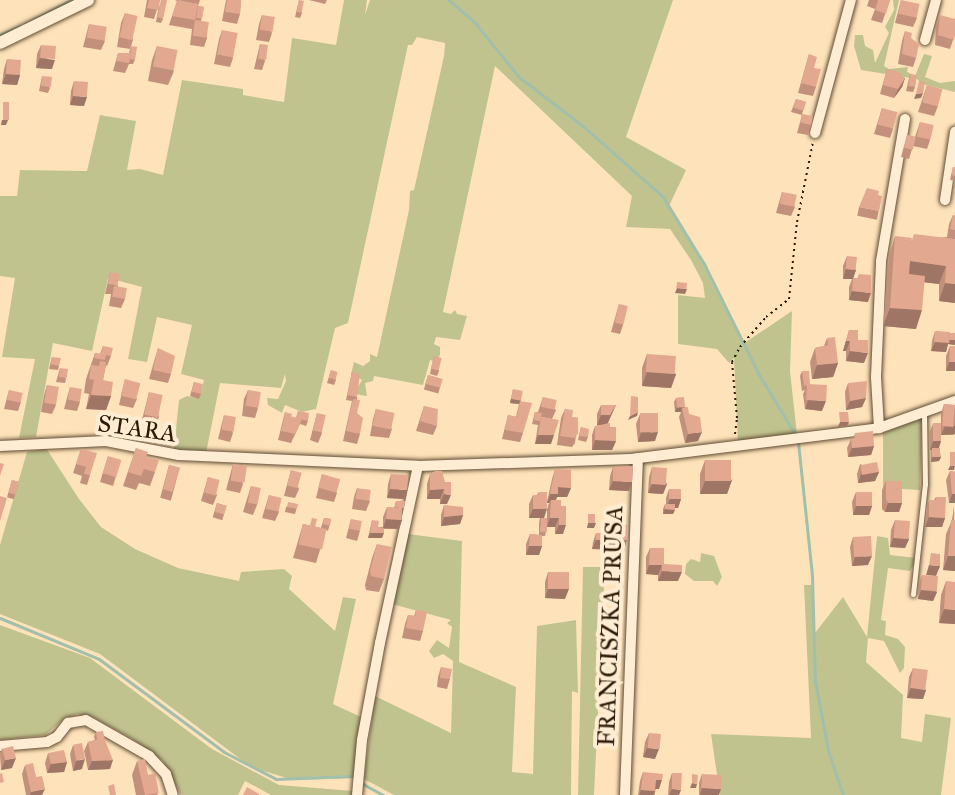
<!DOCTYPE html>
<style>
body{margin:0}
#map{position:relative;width:955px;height:795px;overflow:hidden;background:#fee3ba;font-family:"IM FELL Great Primer",serif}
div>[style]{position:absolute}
.green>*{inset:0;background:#c1c38f}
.stream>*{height:3px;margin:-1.5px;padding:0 1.5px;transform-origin:1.5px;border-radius:1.5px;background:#a1bfaa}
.path>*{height:2px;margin-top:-1px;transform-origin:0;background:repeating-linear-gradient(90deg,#2b1806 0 2px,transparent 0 6px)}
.roads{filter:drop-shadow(0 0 2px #604b33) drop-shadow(0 0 2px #604b33)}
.service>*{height:5px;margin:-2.5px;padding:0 2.5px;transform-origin:2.5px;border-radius:2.5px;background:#feedd2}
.minor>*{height:10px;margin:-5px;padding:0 5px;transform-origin:5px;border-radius:5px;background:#feedd2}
.tertiary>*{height:12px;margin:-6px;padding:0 6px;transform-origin:6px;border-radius:6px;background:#feedd2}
.wall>*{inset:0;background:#c3907c;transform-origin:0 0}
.shaded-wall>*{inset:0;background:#9f7665}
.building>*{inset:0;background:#e3a890;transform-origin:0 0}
span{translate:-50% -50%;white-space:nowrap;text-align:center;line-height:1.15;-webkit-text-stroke:8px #feedd2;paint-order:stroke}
.street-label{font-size:24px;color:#2b1806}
</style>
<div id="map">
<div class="green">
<i style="clip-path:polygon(344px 0,367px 0,365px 15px,370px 0,673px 0,626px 137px,686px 170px,669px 206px,695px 249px,743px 344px,792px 311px,790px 371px,797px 435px,738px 443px,734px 358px,729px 363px,717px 349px,678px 344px,678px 295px,705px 298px,703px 283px,691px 260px,670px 229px,626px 227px,632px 196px,495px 66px,443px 312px,451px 314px,455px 310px,457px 314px,467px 316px,460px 340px,436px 337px,434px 344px,440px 347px,440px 355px,436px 362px,430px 360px,423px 385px,374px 376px,373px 381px,365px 383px,367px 396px,354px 394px,362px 380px,351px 374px,354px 362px,363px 366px,370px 361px,370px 354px,377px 357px,409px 210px,410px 191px,414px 190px,444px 56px,445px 43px,417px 37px,412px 45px,408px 45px,348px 323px,335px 328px,316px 409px,302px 412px,285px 405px,282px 413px,268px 405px,267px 398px,278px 399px,286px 381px,285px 374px,281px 388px,220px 383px,206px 453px,174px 449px,179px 400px,187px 396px,199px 398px,204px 380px,181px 374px,192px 325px,157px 317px,147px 362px,128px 359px,142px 287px,108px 278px,92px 351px,53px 343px,36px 437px,19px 438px,35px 359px,2px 357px,15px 278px,0 276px,0 196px,17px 196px,20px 170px,87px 171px,100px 115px,136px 121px,127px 170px,140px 169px,163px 175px,182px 80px,243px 89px,243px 95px,284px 102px,292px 38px,336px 45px)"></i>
<i style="clip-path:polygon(893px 0,899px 0,884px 66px,889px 69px,908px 67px,907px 72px,915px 76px,924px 54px,932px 56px,925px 77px,940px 83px,955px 81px,955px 92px,922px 84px,917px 79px,861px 70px,854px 46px,855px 35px,863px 35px,865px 46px,873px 50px,875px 63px,889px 33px,885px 27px,894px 10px)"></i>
<i style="clip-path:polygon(922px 417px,920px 490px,883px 488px,883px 433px)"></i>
<i style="clip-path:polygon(46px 448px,79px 499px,101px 527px,135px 549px,178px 568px,239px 581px,241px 572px,284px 569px,292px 576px,289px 589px,335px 631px,343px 597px,356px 599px,333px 704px,363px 718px,355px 778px,293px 780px,251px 767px,100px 654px,0 614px,0 545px,27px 452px)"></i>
<i style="clip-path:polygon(408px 534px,462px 541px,459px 662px,516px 687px,512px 772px,533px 774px,537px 626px,576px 620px,578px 693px,572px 691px,571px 795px,394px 795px,364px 779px,375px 696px,451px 733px,453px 661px,443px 654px,434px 658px,429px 651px,437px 640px,449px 648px,452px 627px,447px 623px,451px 620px,392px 604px)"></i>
<i style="clip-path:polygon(877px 536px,888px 538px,890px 555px,917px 558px,910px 571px,888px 568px,881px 620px,886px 621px,885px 635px,898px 639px,905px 647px,904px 668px,900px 673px,884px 641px,868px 638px,866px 662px,903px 695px,901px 738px,922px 742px,925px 714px,951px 718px,941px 795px,720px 795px,711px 734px,811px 738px,804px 585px,813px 585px,815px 633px,843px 597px,867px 637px)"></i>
<i style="clip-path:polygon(701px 553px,714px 556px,722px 577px,717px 586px,713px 581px,694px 581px,685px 574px,686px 564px,691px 559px,700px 562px)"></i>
<i style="clip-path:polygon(583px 567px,605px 567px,594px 795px,578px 795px)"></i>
<i style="clip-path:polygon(0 625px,90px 658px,212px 749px,279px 785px,353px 791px,353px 795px,271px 795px,245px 781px,238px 795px,181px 795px,163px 761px,134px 740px,91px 716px,77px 714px,64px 719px,45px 735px,0 740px)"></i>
</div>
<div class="stream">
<i style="left:449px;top:0;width:35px;rotate:41deg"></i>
<i style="left:475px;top:23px;width:70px;rotate:50.8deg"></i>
<i style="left:519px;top:77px;width:82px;rotate:37.6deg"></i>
<i style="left:584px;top:127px;width:106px;rotate:41.5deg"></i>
<i style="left:663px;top:197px;width:79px;rotate:58.5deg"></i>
<i style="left:704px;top:264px;width:122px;rotate:63.6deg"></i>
<i style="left:758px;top:373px;width:71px;rotate:58.8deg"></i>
<i style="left:25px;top:24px;width:52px;rotate:-27.6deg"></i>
<i style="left:0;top:35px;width:22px;rotate:-24deg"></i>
<i style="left:798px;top:442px;width:135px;rotate:84deg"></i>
<i style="left:812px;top:576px;width:105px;rotate:88.4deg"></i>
<i style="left:815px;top:681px;width:70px;rotate:79.3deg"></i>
<i style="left:828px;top:750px;width:47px;rotate:71.6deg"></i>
<i style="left:0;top:618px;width:107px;rotate:22.5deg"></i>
<i style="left:99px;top:659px;width:156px;rotate:36.6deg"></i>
<i style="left:224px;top:752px;width:59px;rotate:27.4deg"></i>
<i style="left:276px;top:779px;width:76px;rotate:-2.3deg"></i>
<i style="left:363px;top:784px;width:23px;rotate:29deg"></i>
</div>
<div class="path">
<i style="left:735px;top:434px;width:16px;rotate:-83deg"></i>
<i style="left:737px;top:418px;width:56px;rotate:-95.1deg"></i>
<i style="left:732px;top:362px;width:17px;rotate:-62deg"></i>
<i style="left:740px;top:347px;width:40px;rotate:-49deg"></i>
<i style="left:766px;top:317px;width:29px;rotate:-38deg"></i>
<i style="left:789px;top:299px;width:77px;rotate:-84.1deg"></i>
<i style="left:797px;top:222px;width:82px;rotate:-78.7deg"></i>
</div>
<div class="roads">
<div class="service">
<i style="left:913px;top:594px;width:111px;rotate:-83.8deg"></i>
<i style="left:925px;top:484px;width:71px;rotate:-90.8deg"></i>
</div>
<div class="minor">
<i style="left:925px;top:40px;width:41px;rotate:-74.6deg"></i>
<i style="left:815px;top:133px;width:138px;rotate:-74.9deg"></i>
<i style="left:945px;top:200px;width:69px;rotate:-81.6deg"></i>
<i style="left:879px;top:428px;width:51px;rotate:-93.4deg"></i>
<i style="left:876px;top:377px;width:116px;rotate:-87.5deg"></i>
<i style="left:881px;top:261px;width:144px;rotate:-80.4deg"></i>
<i style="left:0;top:446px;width:106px;rotate:-2.7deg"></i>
<i style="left:106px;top:441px;width:74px;rotate:10.9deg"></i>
<i style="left:179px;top:455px;width:239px;rotate:2.6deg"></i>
<i style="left:418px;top:466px;width:213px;rotate:-1.9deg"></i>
<i style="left:631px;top:459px;width:250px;rotate:-7.1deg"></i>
<i style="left:879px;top:428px;width:81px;rotate:-19.6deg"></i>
<i style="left:0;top:746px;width:47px;rotate:-4.9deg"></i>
<i style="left:47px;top:742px;width:11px;rotate:-27deg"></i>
<i style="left:57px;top:737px;width:18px;rotate:-52deg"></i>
<i style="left:68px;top:723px;width:18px;rotate:-9deg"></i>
<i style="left:86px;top:720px;width:73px;rotate:29.7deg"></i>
<i style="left:149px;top:756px;width:25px;rotate:47deg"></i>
<i style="left:166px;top:774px;width:22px;rotate:72deg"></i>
<i style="left:357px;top:795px;width:55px;rotate:-84.8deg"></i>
<i style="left:362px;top:740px;width:99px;rotate:-79.5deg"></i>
<i style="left:380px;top:643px;width:181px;rotate:-77.9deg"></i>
<i style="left:625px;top:795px;width:337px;rotate:-87.8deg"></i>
</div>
<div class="tertiary">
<i style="left:0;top:43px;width:98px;rotate:-26deg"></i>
</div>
</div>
<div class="wall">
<i style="clip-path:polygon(147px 0,160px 0,154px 19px,144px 17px)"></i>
<i style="clip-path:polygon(175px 0,200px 0,198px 6px,204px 7px,201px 21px,207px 38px,204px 47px,190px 45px,192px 29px,169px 25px,177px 1px)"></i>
<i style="clip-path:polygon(226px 0,241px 0,240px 14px,237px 24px,222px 21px)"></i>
<i style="clip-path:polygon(299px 0,302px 13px,300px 18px,295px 17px)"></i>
<i style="clip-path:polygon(309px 0,327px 0,325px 4px)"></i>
<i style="clip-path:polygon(869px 0,890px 0,882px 23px,871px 20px,875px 9px,867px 6px)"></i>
<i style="clip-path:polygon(901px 0,917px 18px,913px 27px,895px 23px)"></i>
<i style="clip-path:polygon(159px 4px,163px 19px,161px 23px,156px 22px)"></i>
<i style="clip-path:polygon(125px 13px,133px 40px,130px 49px,117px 47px,121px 23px)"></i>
<i style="clip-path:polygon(262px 15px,272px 33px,269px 42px,256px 40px,259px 24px)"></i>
<i style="clip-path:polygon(940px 15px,955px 34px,950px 49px,935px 45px,936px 25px)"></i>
<i style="clip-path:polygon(89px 24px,105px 41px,101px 50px,83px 47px)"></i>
<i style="clip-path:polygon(222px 30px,233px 58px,230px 67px,214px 64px,219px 39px)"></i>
<i style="clip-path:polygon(905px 31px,911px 38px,916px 58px,913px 67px,898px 64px,902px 41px)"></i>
<i style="clip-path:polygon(260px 44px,265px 61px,262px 70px,254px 69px)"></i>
<i style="clip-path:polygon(41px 45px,52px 69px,36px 68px,37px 54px)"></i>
<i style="clip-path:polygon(131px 46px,135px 60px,133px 64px,129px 64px,125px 73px,113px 71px,118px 53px,129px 53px)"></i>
<i style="clip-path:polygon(157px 46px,174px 71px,168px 85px,148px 81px,152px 60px)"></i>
<i style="clip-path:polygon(809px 54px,816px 87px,813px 96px,798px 93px)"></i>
<i style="clip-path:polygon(7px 59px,20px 75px,17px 85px,2px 84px,4px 69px)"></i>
<i style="clip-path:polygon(887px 69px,905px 78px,902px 87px,894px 98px,880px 94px)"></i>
<i style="clip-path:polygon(910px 74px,915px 87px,913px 92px,906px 91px)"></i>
<i style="clip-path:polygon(42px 76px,50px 88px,48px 93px,39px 91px)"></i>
<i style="clip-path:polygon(74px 81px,84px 106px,70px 105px,71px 91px)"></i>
<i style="clip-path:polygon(927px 85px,938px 106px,934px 116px,918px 112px)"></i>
<i style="clip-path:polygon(796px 99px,806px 102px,802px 114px,811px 125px,808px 135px,797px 133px,802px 115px,791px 112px)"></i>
<i style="clip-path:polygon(882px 108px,893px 129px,890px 138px,874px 134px)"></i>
<i style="clip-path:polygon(920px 122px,930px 140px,927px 149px,913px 146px,909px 159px,901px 157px,907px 135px,915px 137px)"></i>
<i style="clip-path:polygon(953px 167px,955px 167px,955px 181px,950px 180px)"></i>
<i style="clip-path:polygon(782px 192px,795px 207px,791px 216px,776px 213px)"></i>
<i style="left:859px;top:207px;width:20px;height:9px;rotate:11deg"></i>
<i style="clip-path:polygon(953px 215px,955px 215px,955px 303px,939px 301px,939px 284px,924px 282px,916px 329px,883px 326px,889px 255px,895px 236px,911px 241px,947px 237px,949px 224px)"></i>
<i style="clip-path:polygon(847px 256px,856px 270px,853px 278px,858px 278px,859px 274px,868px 302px,849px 300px,849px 287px,852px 279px,843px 279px,843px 266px)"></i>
<i style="clip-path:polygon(110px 272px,125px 299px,121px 308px,109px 306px,111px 294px,105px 294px)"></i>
<i style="clip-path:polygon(619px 304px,623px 325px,620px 334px,611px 332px)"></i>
<i style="clip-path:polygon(849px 330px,858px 340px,864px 363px,846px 361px,846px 351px,843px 351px)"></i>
<i style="clip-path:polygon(935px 331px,950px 333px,955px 345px,948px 344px,946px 352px,931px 351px,932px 341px)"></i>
<i style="clip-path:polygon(827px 338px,838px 363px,833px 377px,812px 379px,810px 362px,815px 348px,824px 346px)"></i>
<i style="clip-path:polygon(103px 346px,111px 356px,107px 366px,106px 365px,103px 380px,111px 396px,106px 410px,86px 409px,89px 394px,84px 393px,86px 379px,95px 353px,100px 354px)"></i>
<i style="clip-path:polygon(950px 346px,955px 346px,955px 371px,946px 371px,946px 356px)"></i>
<i style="clip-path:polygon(158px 348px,171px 374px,168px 383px,149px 379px)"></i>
<i style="clip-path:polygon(647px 354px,676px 374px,671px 388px,642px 386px,642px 368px)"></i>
<i style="clip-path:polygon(434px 356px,439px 371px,437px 376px,430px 374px)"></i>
<i style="clip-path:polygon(52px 357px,59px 366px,58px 370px,49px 369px)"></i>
<i style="clip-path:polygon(60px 368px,66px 379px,65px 383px,56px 382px)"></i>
<i style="clip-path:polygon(331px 370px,336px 380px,334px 385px,327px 383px)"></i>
<i style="clip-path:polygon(802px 371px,810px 385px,822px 411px,805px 409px,803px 394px,805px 390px,802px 391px,800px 376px)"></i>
<i style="clip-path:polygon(352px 372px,357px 397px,357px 413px,360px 434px,357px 444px,343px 441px,352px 401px,346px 400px)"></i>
<i style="left:428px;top:375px;width:15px;height:15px;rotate:16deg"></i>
<i style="clip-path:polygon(125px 379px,137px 399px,133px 408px,119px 405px)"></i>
<i style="clip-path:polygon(194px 382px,201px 394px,199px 399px,190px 396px)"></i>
<i style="clip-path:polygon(848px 383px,866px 398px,862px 407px,846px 410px,845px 392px)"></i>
<i style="clip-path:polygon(47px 385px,56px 405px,52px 414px,41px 412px,44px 395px)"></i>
<i style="clip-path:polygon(70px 387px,80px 402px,77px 411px,64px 409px)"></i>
<i style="clip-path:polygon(513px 389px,521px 401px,523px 433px,520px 442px,502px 439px,508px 415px,516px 417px,519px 404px,510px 403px)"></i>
<i style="clip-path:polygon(9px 390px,21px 402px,18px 411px,4px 409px)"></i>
<i style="clip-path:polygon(248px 390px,258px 408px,255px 418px,242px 416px,244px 399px)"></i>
<i style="clip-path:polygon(149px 392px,159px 417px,155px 427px,141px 424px)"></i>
<i style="clip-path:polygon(543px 397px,556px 410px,552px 419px,541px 417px,551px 444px,535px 444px,538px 425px,532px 424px,535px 412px,538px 412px)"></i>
<i style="clip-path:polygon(676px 398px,685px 407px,689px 414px,698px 441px,685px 443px,679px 417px,681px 412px,675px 412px,674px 402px)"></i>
<i style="clip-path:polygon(944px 404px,955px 405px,955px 434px,953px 435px,941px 435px,941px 414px)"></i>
<i style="clip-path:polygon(601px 405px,616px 405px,607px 423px,616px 441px,612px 450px,592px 450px,592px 435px,595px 426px,601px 425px,597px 425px,597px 414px)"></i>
<i style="clip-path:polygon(424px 406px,437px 426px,433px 435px,416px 431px)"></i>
<i style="clip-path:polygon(376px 409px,392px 429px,389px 438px,370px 436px,373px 419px)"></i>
<i style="clip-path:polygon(565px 409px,572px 417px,578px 418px,575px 443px,572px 447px,557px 445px,561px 418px)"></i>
<i style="clip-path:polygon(298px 411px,308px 421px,306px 426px,300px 424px,291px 443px,278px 440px,285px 412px,291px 417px,296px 418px)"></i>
<i style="clip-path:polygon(317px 413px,322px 433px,318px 443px,310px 440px)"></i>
<i style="clip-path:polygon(640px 414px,655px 441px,638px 442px,636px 424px)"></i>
<i style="clip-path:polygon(224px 415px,233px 433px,230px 442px,218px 439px)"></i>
<i style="clip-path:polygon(933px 424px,941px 441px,939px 448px,941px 457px,939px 461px,931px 462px,931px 450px,930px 450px,929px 433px)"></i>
<i style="clip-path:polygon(581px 427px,588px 437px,586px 442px,578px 440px)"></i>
<i style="clip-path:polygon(855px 433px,874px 446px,871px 455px,848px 457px,847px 448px,851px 439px,853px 439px)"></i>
<i style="clip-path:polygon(136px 448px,146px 457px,155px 472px,150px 486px,139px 483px,136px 490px,123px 486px)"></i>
<i style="clip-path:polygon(81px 449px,90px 475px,87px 485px,80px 483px,82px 476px,73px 473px)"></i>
<i style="clip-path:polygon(108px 456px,116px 476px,113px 486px,100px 482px)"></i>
<i style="clip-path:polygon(705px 460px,732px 480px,727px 494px,700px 494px,700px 474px)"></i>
<i style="clip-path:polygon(233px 464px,243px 484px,240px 493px,226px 490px)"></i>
<i style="clip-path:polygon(860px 464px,879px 472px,875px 481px,858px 483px,857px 474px)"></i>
<i style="left:169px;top:465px;width:11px;height:34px;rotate:15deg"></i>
<i style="clip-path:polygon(613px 467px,629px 491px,609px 490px,610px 476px)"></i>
<i style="clip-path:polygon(652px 467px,667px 484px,663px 494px,648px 493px,649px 477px)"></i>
<i style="clip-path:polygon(evenodd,555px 469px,571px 488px,567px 497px,557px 497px,556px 500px,563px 534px,555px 534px,555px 527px,547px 527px,545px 536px,542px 536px,542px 546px,539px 555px,526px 555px,526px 544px,530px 534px,539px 535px,539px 523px,540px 518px,529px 518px,529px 504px,533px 495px,537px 495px,539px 492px,547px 502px,552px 479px,555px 469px,547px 503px,549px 503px,547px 509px,547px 518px,544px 518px,547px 503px)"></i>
<i style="clip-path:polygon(291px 470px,299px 489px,295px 498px,284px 496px)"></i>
<i style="clip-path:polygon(442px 471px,447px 504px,440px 504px,440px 499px,427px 499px,427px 484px,430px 474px)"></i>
<i style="clip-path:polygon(950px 471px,955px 472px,955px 503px,949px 503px,946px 480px)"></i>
<i style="clip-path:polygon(322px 474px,337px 493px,334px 502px,316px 498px)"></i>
<i style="clip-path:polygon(391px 474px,404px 499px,387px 498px,388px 484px)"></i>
<i style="clip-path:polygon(208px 477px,217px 495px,213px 505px,201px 501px)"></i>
<i style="left:12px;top:480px;width:7px;height:18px;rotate:16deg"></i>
<i style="clip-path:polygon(886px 481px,902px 503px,899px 512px,885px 512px,882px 509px,882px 490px)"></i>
<i style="clip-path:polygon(251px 486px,257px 505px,253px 515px,243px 512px)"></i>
<i style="clip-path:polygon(357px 488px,370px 501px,366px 511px,352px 509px,354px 497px)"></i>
<i style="clip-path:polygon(669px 489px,681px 499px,678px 508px,675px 508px,673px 514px,663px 514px,663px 509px,665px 504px,666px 504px,666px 498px)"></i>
<i style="clip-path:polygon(856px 492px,872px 506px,869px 515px,853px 515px,852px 502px)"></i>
<i style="clip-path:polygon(269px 495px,279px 512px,275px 521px,262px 518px)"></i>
<i style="clip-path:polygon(936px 497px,945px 518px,942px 527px,925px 527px,926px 510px,929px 500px,934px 500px)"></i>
<i style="clip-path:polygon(396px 501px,402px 512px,402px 520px,399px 529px,384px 529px,382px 538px,368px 538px,372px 520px,378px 527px,383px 527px,383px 517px,387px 507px,394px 508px)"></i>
<i style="left:217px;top:503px;width:10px;height:15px;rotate:17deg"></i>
<i style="clip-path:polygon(298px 504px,295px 514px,285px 512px,286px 507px)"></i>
<i style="clip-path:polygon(444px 505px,463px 515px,460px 524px,441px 526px,441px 515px)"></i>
<i style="clip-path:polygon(954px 506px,955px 571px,943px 570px,946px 534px,952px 520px)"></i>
<i style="clip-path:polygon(324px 518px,331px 519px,328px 531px,326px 530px,316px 563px,293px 558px,303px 524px,321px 528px)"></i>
<i style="clip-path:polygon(351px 519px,360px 531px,357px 541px,346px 538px)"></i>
<i style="clip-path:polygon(895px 520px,909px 539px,905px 548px,890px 547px,891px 530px)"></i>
<i style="clip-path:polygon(608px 525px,624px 550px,592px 549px,593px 542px,596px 533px,605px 533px)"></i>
<i style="clip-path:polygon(853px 537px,868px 565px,852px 566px,850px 547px)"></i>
<i style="clip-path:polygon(377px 544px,384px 579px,379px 592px,366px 590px,365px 585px,372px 558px)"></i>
<i style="clip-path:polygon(650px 548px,664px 564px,678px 581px,658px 581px,658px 575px,646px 574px,646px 557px)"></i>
<i style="clip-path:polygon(548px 572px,565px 599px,545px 598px,545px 582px)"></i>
<i style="clip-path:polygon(922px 575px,937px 592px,933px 601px,918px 599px,919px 584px)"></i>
<i style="clip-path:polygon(946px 581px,955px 624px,939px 623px,941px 595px)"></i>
<i style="clip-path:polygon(416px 610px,423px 631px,420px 641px,402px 638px,405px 624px,408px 615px,414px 616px)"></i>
<i style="clip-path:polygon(441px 667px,450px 679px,447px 689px,437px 687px,438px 677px)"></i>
<i style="clip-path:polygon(913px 668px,926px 690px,923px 699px,907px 698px,909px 677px)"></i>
<i style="clip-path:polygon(96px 732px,110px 769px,88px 770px,84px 751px,88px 742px,95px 740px,94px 737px)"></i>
<i style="clip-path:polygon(649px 733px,655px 759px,643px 757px,645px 742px)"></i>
<i style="clip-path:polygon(73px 745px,82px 769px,73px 771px,70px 754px)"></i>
<i style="clip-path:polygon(2px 748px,12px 768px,1px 770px,0 755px)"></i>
<i style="clip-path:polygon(48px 753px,67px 762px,64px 772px,47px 773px,45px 763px)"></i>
<i style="clip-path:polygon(137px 761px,148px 775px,158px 795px,136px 795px,132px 775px)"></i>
<i style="clip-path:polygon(25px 765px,36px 777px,42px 795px,26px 795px,22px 774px)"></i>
<i style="clip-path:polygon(643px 772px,659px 789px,656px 789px,654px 795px,638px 795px,640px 781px)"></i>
<i style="clip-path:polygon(672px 773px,679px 795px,668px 795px,669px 782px)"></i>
<i style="clip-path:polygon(702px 774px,719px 795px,699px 795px,699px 783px)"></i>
</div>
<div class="shaded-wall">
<i style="clip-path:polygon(40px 58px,55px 60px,52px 69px,36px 68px)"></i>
<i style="clip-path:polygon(6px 74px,20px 75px,17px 85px,2px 84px)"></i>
<i style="clip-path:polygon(905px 78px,902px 87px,894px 98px,898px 89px)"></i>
<i style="clip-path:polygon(923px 93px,921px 98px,914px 99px,916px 94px)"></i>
<i style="clip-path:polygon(73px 96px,87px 97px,84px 106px,70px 105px)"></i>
<i style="clip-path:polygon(2px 120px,8px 120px,6px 125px,1px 125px)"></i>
<i style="clip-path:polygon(910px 261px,946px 266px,939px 284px,903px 280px)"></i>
<i style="clip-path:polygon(846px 269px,856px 270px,853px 279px,843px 279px)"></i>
<i style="clip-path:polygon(945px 283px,955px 284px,955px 303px,939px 301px)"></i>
<i style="clip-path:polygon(677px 288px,687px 289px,685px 294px,675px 293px)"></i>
<i style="clip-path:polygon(852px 291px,871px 293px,868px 302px,849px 300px)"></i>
<i style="clip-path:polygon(890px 308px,922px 310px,916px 329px,883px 326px)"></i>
<i style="clip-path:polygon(948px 340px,955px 340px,955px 345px,948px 344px,946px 352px,931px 351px,935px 342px)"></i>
<i style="clip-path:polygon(846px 341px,850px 341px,846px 351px,843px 351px)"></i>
<i style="clip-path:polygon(850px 351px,868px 353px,864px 363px,846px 361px)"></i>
<i style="clip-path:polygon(949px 362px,955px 362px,955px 371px,946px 371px)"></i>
<i style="clip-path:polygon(838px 363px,833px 377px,812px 379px,817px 365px)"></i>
<i style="clip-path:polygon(647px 372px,676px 374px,671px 388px,642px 386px)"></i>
<i style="clip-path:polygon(91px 395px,111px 396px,106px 410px,86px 409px)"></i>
<i style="clip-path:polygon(866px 398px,862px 407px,846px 410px,850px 401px)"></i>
<i style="clip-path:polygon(511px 399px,521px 400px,519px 404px,510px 403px)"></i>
<i style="clip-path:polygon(808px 400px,826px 401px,822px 411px,805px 409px)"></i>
<i style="clip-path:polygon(616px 405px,607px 425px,597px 425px,601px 415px)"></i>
<i style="clip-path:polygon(677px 407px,685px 407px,682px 408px,681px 412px,675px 412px)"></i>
<i style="clip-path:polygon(638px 412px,637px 416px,628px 420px,630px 416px)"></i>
<i style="clip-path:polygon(840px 422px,849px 422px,847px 426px,838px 427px)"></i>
<i style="clip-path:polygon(945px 426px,955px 426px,955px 434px,941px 435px)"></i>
<i style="clip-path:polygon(658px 432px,655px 441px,638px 442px,641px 433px)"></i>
<i style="clip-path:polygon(702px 432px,698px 441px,685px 443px,688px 434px)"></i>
<i style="clip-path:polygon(538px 435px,554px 435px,551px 444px,535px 444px)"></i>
<i style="clip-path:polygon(595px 440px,616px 441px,612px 450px,592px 450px)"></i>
<i style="clip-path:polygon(933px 441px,941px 441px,938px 450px,930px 450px)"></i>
<i style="clip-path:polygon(874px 446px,871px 455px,848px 457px,852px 448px)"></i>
<i style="clip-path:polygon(932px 457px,941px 457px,939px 461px,931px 462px)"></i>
<i style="clip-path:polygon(950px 466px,955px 466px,954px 470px,948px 470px)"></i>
<i style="clip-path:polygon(879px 472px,875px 481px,858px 483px,861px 474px)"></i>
<i style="clip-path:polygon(732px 480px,727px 494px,700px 494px,705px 481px)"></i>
<i style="clip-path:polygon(613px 481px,632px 482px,629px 491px,609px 490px)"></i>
<i style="clip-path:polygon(652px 484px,667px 484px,663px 494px,648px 493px)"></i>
<i style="clip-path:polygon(558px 487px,571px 488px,567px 497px,557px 497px,554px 504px,551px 500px,549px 503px,547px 503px,550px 494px)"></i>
<i style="clip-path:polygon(390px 489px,407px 490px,404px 499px,387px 498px)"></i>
<i style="clip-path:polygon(444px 489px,440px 499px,427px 499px,430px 490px)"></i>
<i style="clip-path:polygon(444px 494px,451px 495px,447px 504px,440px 504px)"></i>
<i style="clip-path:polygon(952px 494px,955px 494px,955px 503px,949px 503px)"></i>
<i style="clip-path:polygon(670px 499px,681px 499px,678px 508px,666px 508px)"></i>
<i style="clip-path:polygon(888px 503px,902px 503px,899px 512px,885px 512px)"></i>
<i style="clip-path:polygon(856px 506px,872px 506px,869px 515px,853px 515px)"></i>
<i style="clip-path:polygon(533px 509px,547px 509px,544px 518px,529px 518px)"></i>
<i style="clip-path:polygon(665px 509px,675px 510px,673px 514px,663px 514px)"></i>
<i style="clip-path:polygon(463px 515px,460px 524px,441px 526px,444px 517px)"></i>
<i style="clip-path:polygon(929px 517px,945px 518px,942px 527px,925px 527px)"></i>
<i style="clip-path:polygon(550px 518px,559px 518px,555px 527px,547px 527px)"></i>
<i style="clip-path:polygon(386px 519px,402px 520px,399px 529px,383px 528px)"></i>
<i style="clip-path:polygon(588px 523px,596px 523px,594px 528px,587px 528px)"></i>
<i style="clip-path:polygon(559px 525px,566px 525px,563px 534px,555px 534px)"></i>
<i style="clip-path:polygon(370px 533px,384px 533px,382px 538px,368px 538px)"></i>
<i style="clip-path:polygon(893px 538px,909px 539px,905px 548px,890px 547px)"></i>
<i style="clip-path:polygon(596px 540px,627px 540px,624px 550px,592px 549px)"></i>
<i style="clip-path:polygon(529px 546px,542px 546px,539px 555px,526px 555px)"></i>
<i style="clip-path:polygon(872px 556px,868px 565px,852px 566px,855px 557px)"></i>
<i style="clip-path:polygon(948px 556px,955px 556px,955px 571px,943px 570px)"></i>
<i style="clip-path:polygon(649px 565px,662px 565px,658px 575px,646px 574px)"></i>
<i style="clip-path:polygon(929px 565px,940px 566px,936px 576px,926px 575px)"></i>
<i style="clip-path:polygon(662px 571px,682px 572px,678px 581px,658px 581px)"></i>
<i style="clip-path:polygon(548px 589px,569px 589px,565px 599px,545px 598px)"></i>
<i style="clip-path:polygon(921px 590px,937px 592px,933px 601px,918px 599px)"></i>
<i style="clip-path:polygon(944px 609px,955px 610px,955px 624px,939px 623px)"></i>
<i style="clip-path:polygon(911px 688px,926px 690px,923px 699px,907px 698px)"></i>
<i style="clip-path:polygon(647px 748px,659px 749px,655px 759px,643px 757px)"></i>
<i style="clip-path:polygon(16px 758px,12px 768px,1px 770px,5px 760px)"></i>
<i style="clip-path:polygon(85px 759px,82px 769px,73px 771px,76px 761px)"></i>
<i style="clip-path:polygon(113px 760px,110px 769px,88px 770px,92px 761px)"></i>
<i style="clip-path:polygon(67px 762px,64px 772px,47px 773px,51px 764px)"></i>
<i style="clip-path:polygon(656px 780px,662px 780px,659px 789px,653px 789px)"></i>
<i style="clip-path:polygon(692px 783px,697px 784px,696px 788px,690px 788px)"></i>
<i style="clip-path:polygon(702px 788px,721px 789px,719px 795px,700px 795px)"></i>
<i style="clip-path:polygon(45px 789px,42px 795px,30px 795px,31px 792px)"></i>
<i style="clip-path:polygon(672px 789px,681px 790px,679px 795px,669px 795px)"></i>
<i style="clip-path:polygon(641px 790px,655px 791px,654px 795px,639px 795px)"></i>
</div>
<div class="building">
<i style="clip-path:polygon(149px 0,160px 0,158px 10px,147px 8px)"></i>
<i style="clip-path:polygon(161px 0,167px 0,163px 19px,157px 17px)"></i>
<i style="clip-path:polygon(178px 0,198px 4px,195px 20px,172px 16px)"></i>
<i style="clip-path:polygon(227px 0,241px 0,240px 14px,225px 12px)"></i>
<i style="left:299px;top:0;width:5px;height:12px;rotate:11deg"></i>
<i style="clip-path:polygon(878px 0,890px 0,886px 14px,875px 10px)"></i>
<i style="left:901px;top:0;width:19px;height:14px;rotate:12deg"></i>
<i style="left:198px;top:6px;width:6px;height:12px;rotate:9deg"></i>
<i style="left:125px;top:13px;width:13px;height:25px;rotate:13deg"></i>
<i style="left:262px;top:15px;width:13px;height:15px;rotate:9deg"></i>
<i style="clip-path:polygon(940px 15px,955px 19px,955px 34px,954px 40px,938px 35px)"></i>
<i style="left:195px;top:20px;width:14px;height:16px;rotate:8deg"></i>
<i style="left:89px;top:24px;width:18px;height:14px;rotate:9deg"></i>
<i style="left:222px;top:30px;width:16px;height:25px;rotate:11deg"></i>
<i style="clip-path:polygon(905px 31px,912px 33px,911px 38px,919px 44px,916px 58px,902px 54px)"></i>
<i style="left:260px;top:44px;width:8px;height:15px;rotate:7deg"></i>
<i style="left:41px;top:45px;width:15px;height:13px;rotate:4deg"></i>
<i style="clip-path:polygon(131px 46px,137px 47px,135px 60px,130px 59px)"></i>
<i style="left:157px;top:46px;width:21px;height:21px;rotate:11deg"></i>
<i style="clip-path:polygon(118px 53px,131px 53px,129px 63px,116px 61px)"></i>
<i style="clip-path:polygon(809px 54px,817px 57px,814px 68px,821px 69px,816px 87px,801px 83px)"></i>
<i style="left:7px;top:59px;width:14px;height:15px;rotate:4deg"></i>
<i style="clip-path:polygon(887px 69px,902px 73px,901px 77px,905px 78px,898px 89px,883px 85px)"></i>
<i style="left:910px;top:74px;width:7px;height:12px;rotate:8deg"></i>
<i style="left:42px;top:76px;width:10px;height:10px;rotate:6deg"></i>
<i style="left:74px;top:81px;width:14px;height:15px;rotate:4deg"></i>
<i style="clip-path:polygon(919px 81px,925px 82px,923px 93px,916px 94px)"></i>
<i style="left:927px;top:85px;width:16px;height:18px;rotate:15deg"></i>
<i style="left:796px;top:99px;width:10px;height:9px;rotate:17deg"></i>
<i style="left:3px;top:102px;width:6px;height:18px"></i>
<i style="left:882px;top:108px;width:16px;height:17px;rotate:15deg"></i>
<i style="left:802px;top:114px;width:11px;height:9px;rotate:10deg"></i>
<i style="left:920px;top:122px;width:14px;height:15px;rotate:12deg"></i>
<i style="left:907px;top:135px;width:9px;height:13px;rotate:13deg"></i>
<i style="clip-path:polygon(953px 167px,955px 167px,955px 176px,951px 175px)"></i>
<i style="clip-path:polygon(867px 188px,879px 191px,878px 195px,882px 196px,879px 211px,859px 207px)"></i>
<i style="left:782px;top:192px;width:15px;height:12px;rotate:11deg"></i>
<i style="clip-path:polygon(953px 215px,955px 215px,955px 230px,950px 229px)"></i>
<i style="clip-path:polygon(914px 234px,955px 239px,955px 284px,945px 283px,946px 266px,910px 261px,909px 274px,925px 276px,922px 310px,890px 308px,895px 236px,912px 238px,911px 243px)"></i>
<i style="left:847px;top:256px;width:10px;height:13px;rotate:6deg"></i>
<i style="left:110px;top:272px;width:10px;height:12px;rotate:11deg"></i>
<i style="clip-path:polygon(859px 274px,871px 275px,871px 293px,852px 291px,853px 278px,859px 278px)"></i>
<i style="left:677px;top:282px;width:10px;height:6px;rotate:6deg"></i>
<i style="left:114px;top:286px;width:13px;height:11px;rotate:9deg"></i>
<i style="left:619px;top:304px;width:9px;height:19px;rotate:13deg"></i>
<i style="clip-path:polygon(849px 330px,858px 330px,858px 340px,868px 340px,868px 353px,850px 351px,850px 341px,846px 341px)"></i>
<i style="left:935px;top:331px;width:15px;height:11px;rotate:4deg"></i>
<i style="clip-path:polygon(950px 333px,955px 333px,955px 340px,949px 340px)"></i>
<i style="clip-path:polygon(835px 337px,838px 363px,817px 365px,815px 348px,828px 345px,827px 338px)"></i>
<i style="clip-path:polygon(103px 346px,113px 348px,111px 356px,106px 355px,105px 360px,94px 358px,95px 353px,101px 354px)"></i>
<i style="clip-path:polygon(950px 346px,955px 346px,955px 362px,949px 362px)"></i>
<i style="clip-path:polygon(158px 348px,175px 356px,171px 374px,153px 370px)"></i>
<i style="left:647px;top:354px;width:29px;height:18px;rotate:4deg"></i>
<i style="left:434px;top:356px;width:8px;height:13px;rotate:14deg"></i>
<i style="clip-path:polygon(52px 357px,61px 358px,59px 366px,50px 364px)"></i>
<i style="clip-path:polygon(100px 361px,106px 362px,103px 380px,113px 382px,111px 396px,91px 395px,94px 380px,89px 379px,91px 365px,99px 366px)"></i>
<i style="left:60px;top:368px;width:8px;height:9px;rotate:7deg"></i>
<i style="left:331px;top:370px;width:7px;height:8px;rotate:16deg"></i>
<i style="clip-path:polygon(802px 371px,809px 371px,810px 385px,804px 386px)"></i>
<i style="clip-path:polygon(352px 372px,360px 374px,357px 397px,347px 395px)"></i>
<i style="left:428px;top:375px;width:15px;height:9px;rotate:16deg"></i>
<i style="left:125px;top:379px;width:16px;height:17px;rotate:15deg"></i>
<i style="clip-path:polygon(867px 381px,866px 398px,850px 401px,848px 383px)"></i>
<i style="left:194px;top:382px;width:9px;height:10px;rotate:13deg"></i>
<i style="left:807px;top:384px;width:20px;height:16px;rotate:3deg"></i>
<i style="left:47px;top:385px;width:12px;height:18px;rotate:9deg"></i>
<i style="left:70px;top:387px;width:12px;height:13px;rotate:9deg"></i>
<i style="left:513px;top:389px;width:10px;height:10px;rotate:11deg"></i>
<i style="left:9px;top:390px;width:14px;height:10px;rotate:12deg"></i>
<i style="left:248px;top:390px;width:13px;height:16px;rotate:9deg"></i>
<i style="left:149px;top:392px;width:14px;height:23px;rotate:12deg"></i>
<i style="clip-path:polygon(631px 396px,638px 397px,638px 412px,630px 416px)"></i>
<i style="left:543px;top:397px;width:14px;height:10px;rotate:12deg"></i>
<i style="left:684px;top:397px;width:10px;height:8px;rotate:84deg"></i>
<i style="clip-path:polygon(353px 399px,360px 400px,357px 413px,363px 418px,360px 434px,346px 431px)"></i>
<i style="clip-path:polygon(520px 401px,532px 403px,523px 433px,505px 430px,508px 415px,517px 417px)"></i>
<i style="left:944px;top:404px;width:11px;height:22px;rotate:5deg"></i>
<i style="clip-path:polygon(601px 405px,616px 405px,610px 415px,601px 415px)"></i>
<i style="clip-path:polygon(424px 406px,438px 409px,437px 426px,420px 421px)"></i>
<i style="clip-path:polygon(688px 407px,689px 414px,700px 417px,702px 432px,688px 434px,682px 408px)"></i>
<i style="left:376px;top:409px;width:19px;height:17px;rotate:12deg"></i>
<i style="clip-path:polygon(565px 409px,573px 410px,572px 417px,578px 418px,578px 433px,575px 438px,560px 436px)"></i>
<i style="clip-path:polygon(298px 411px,309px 413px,308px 421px,296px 418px)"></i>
<i style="clip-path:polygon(285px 412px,292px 414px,291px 417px,285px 415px,283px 420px)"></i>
<i style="clip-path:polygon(535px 412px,542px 413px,540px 421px,534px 420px)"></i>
<i style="clip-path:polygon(839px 412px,848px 412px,849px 422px,840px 422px)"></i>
<i style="left:317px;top:413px;width:9px;height:18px;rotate:13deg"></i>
<i style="left:658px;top:413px;width:19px;height:18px;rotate:90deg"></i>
<i style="left:224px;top:415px;width:12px;height:15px;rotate:9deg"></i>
<i style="clip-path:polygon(285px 415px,302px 419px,295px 434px,281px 431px)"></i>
<i style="clip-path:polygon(541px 417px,559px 420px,554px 435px,538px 435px)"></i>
<i style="clip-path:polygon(610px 423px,610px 427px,616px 427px,616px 441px,595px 440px,595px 426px)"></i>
<i style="left:941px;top:423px;width:18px;height:8px;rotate:90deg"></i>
<i style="clip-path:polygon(581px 427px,589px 429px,588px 437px,579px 436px)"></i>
<i style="clip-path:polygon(873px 431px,874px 446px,852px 448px,851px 439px,855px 438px,855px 433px)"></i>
<i style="clip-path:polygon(136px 448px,148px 452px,146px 457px,159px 460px,155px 472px,144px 469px,141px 476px,128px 472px)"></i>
<i style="left:932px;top:448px;width:8px;height:9px"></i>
<i style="clip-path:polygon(81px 449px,97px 453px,90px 475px,84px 474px,86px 467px,76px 464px)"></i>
<i style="left:950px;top:452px;width:5px;height:14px"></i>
<i style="left:108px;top:456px;width:14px;height:18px;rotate:17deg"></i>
<i style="left:705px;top:460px;width:26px;height:21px"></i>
<i style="left:877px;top:462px;width:10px;height:17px;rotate:79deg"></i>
<i style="clip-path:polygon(0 463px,4px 464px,0 476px)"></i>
<i style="left:233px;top:464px;width:14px;height:17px;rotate:8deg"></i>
<i style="clip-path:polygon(169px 465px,180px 468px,172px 492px,163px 489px)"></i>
<i style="clip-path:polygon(633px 466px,632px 482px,613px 481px,613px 467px)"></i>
<i style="left:652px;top:467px;width:15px;height:17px;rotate:4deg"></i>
<i style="clip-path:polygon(555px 469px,571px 470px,571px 488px,558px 487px,558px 494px,550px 494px)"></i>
<i style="left:291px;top:470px;width:11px;height:16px;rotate:15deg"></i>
<i style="clip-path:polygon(435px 471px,442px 471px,445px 482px,451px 482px,451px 495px,444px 494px,444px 489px,430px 490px,430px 474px)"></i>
<i style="clip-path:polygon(950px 471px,955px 472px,955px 494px,952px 494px)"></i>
<i style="left:322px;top:474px;width:19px;height:14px;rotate:16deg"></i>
<i style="left:391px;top:474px;width:17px;height:15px;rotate:3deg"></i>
<i style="left:208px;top:477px;width:12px;height:16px;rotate:14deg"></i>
<i style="left:12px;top:480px;width:7px;height:13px;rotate:16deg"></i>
<i style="clip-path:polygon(886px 481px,902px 481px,902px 503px,888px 503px,886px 499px)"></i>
<i style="left:251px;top:486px;width:10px;height:17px;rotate:11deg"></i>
<i style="left:357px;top:488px;width:14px;height:11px;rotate:8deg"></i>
<i style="left:669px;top:489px;width:12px;height:10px"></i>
<i style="clip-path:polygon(539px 492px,547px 492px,547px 509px,533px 509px,533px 495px,539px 495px)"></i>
<i style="left:856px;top:492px;width:16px;height:14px"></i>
<i style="left:269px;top:495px;width:13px;height:14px;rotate:13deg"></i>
<i style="clip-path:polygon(0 496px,7px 498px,0 521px)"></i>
<i style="clip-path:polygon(936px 497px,946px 497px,945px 518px,929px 517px,929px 500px,936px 500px)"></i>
<i style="clip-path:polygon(551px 500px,561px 500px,561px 506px,566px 506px,566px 525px,559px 525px,559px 518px,550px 518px)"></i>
<i style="clip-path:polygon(396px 501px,405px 501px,404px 508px,395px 507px)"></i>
<i style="left:288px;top:502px;width:10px;height:5px;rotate:11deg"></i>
<i style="left:217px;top:503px;width:10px;height:9px;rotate:17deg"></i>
<i style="clip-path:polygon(665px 504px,675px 504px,675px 510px,665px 509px)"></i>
<i style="clip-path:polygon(444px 505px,463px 507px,463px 515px,444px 517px)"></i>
<i style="left:387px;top:507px;width:15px;height:12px;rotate:4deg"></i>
<i style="left:588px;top:514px;width:7px;height:9px"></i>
<i style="clip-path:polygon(312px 518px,317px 519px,315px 527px,310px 525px)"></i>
<i style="clip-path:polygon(324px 518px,331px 519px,330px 526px,323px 524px)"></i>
<i style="clip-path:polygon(541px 518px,547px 518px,547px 532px,540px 532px)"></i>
<i style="left:351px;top:519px;width:11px;height:10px;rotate:10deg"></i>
<i style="clip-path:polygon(372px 520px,379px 521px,378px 527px,384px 528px,384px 533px,370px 533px)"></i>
<i style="left:895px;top:520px;width:15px;height:18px;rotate:4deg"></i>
<i style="clip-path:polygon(951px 520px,955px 520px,955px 556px,948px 556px)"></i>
<i style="left:303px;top:524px;width:24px;height:21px;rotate:12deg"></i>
<i style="clip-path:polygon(608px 525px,628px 525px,627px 540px,596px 540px,596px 533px,608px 533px)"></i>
<i style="clip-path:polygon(530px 534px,542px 535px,542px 546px,529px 546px)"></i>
<i style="left:871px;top:536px;width:20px;height:18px;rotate:87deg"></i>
<i style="clip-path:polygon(377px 544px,392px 547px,384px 579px,371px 576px,370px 571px)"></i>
<i style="clip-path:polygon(650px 548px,664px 548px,664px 564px,682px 565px,682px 572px,662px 571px,662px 565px,649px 565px)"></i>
<i style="clip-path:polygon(931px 553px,940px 554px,940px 566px,929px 565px)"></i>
<i style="left:548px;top:572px;width:21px;height:17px"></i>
<i style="left:922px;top:575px;width:16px;height:15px;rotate:4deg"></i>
<i style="clip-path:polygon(946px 581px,955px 582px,955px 610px,944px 609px)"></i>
<i style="clip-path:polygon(416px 610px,427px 612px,423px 631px,406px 628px,408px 615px,415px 616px)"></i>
<i style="clip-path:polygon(441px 667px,452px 669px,450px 679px,440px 678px)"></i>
<i style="left:913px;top:668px;width:15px;height:20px;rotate:8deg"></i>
<i style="clip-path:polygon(103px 731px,105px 740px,104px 738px,97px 740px,96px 732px)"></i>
<i style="left:649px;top:733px;width:12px;height:15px;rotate:5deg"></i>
<i style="clip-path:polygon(104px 738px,113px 760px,92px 761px,88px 742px)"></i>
<i style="left:82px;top:743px;width:16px;height:9px;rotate:79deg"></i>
<i style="left:13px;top:746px;width:12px;height:11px;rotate:76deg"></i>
<i style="clip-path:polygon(64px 750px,67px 762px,51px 764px,48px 753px)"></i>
<i style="clip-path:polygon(145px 759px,148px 775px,155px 773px,159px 793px,145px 795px,137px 761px)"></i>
<i style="clip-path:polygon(33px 763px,36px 777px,42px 776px,45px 789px,31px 792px,25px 765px)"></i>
<i style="clip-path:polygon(643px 772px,663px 774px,662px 780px,656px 780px,655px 791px,641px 790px)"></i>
<i style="clip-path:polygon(2px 773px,4px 782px,0 783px,0 774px)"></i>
<i style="clip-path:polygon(672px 773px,682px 773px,681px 790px,672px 789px)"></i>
<i style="clip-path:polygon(692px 774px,698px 775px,697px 784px,692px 783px)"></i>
<i style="left:702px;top:774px;width:20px;height:14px;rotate:3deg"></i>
<i style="clip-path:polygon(114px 784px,116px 795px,110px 795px,108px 786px)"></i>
<i style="clip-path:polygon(247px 787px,259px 794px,259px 795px,243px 795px)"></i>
</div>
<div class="street-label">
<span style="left:137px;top:429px;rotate:8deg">STARA</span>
<span style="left:611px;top:626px;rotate:-88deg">FRANCISZKA PRUSA</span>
</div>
</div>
